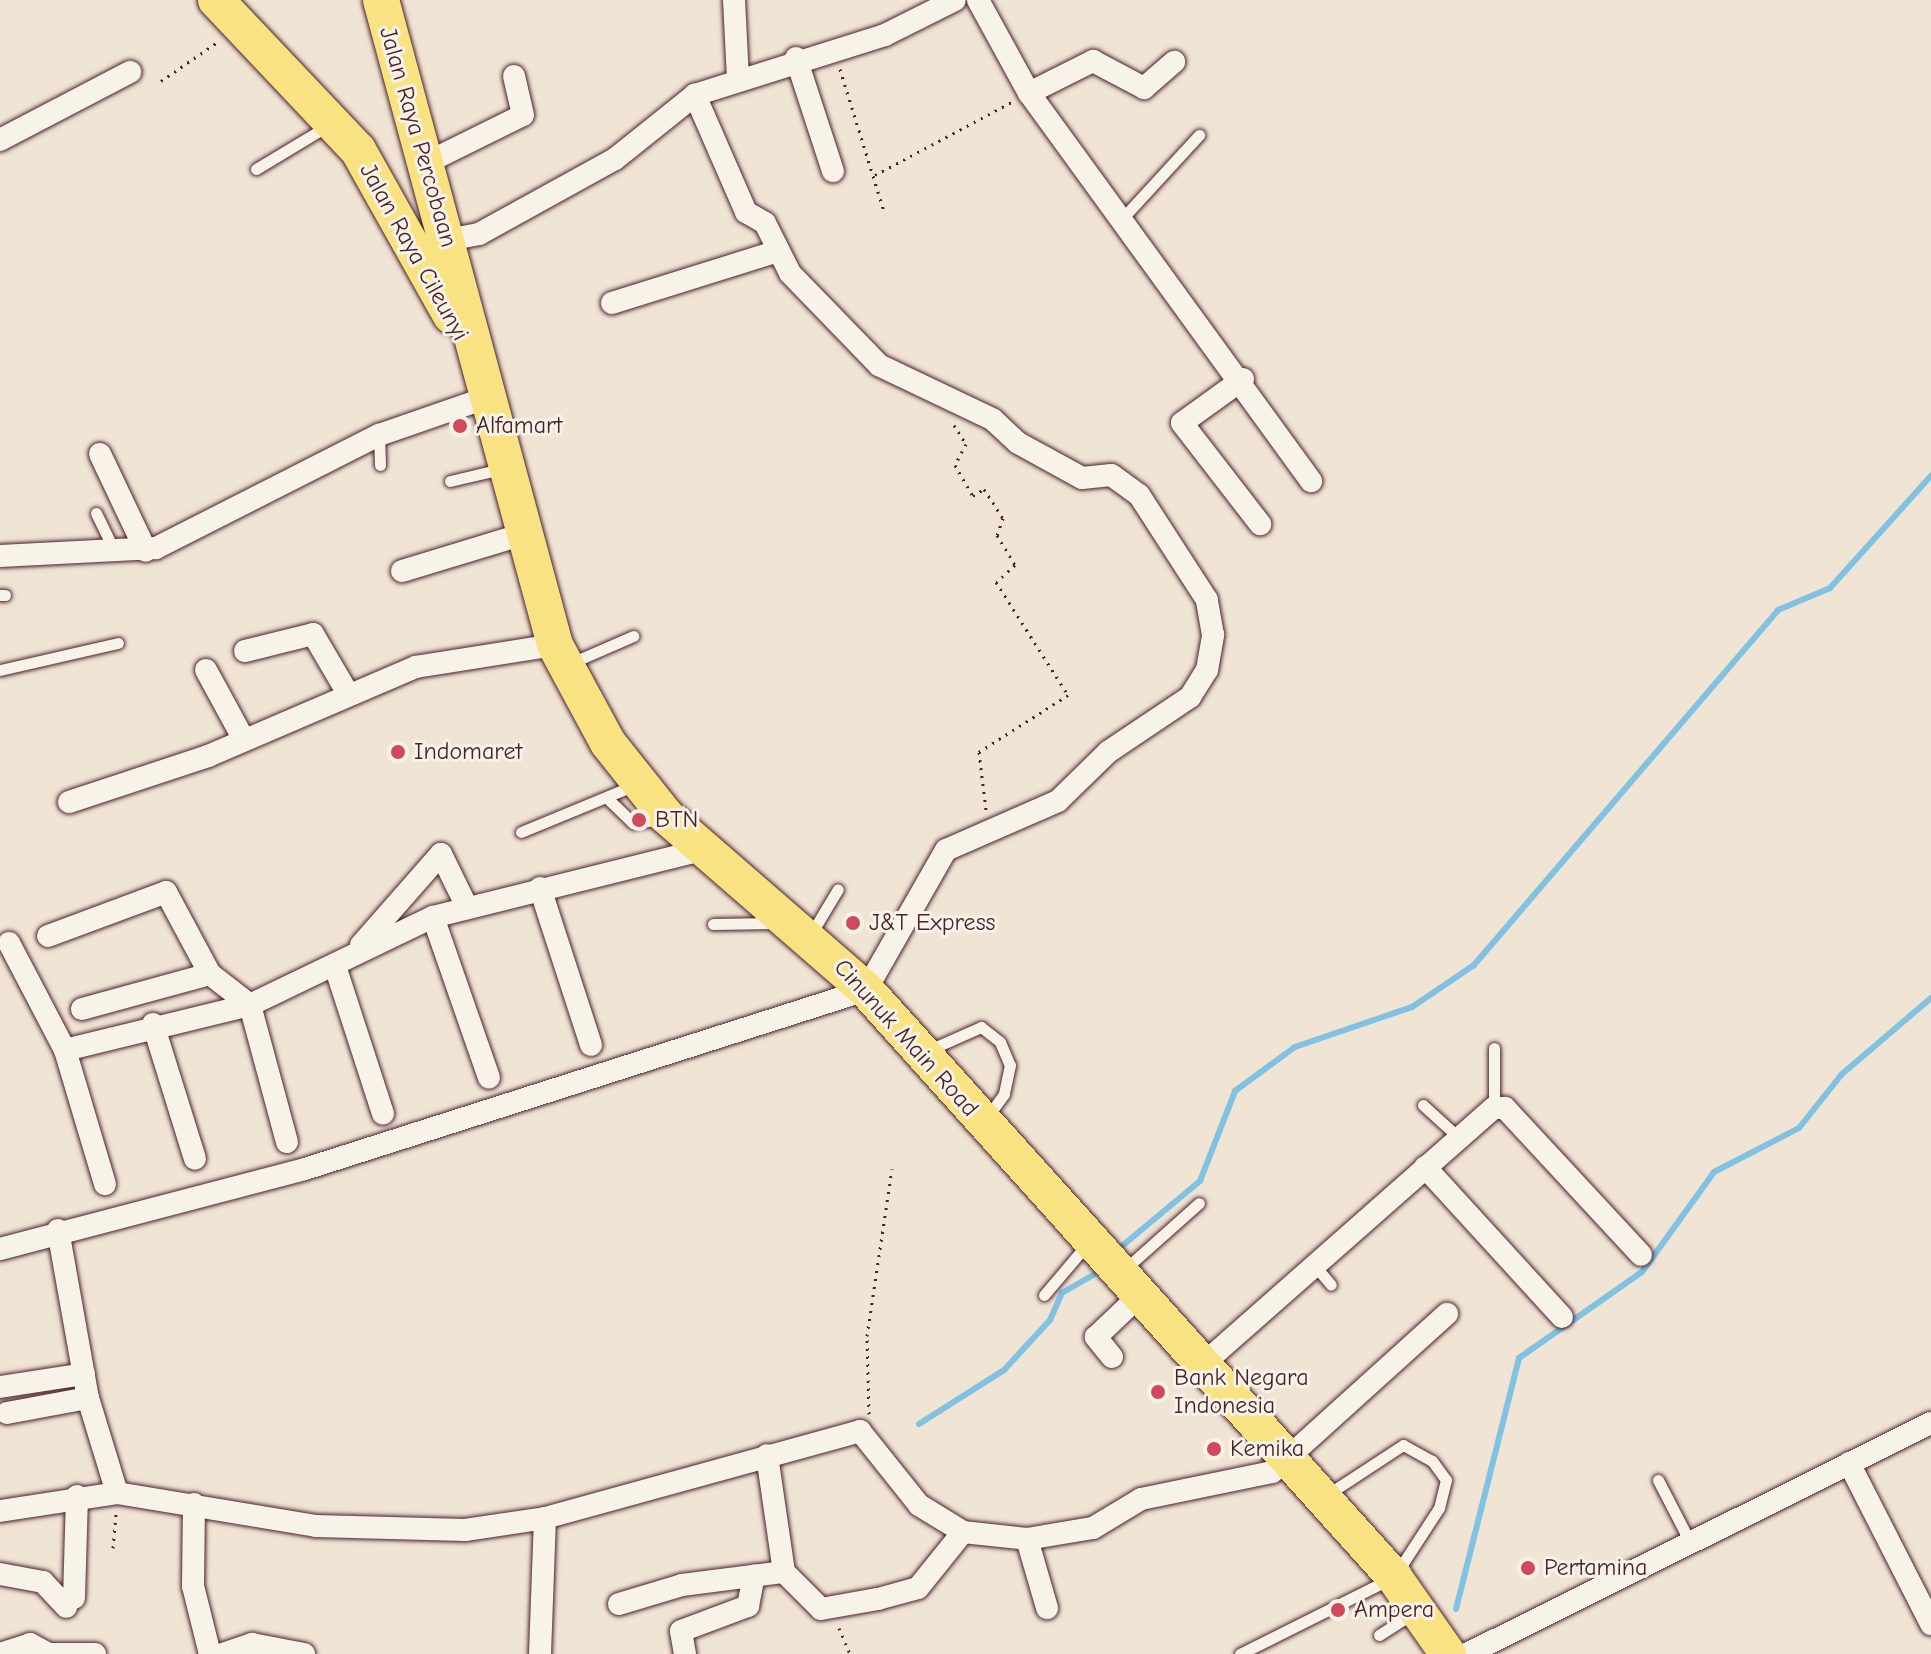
<!DOCTYPE html>
<style>
body{margin:0}
#map{position:relative;width:1931px;height:1654px;overflow:hidden;background:#f0e4d4;font-family:"Comic Neue",sans-serif}
div>[style]{position:absolute}
.stream>*{height:6px;margin:-3px;padding:0 3px;transform-origin:3px;border-radius:3px;background:#81c2e2}
.path>*{height:3px;margin-top:-1.5px;transform-origin:0;background:repeating-linear-gradient(90deg,#4a1f2b 0 2px,transparent 0 8px)}
.roads{filter:drop-shadow(0 0 2px #4a1f2b) drop-shadow(0 0 2px #4a1f2b)}
.service>*{height:11px;margin:-5.5px;padding:0 5.5px;transform-origin:5.5px;border-radius:5.5px;background:#f7f3e8}
.minor>*{height:22px;margin:-11px;padding:0 11px;transform-origin:11px;border-radius:11px;background:#f7f3e8}
.trunk>*{height:36px;margin:-18px;padding:0 18px;transform-origin:18px;border-radius:18px;background:#f8e281}
.dots>*{width:22px;height:22px;translate:-50% -50%;box-sizing:border-box;border:4px solid #f7f3e8;border-radius:50%}
span{translate:-50% -50%;white-space:nowrap;text-align:center;line-height:1.15;-webkit-text-stroke:6px #f7f3e8;paint-order:stroke}
.street-label{font-size:24px;color:#4a1f2b}
.poi-label{font-size:24px;color:#4a1f2b}
.left{translate:0 -50%;text-align:left}
</style>
<div id="map">
<div class="stream">
<i style="left:1122px;top:1246px;width:102px;rotate:-39.8deg"></i>
<i style="left:1200px;top:1181px;width:97px;rotate:-68.7deg"></i>
<i style="left:1235px;top:1091px;width:74px;rotate:-36.3deg"></i>
<i style="left:1295px;top:1047px;width:124px;rotate:-18.9deg"></i>
<i style="left:1412px;top:1007px;width:75px;rotate:-34.1deg"></i>
<i style="left:1474px;top:965px;width:467px;rotate:-49.4deg"></i>
<i style="left:1778px;top:610px;width:56px;rotate:-22.9deg"></i>
<i style="left:1830px;top:588px;width:151px;rotate:-48deg"></i>
<i style="left:919px;top:1424px;width:101px;rotate:-32.4deg"></i>
<i style="left:1004px;top:1370px;width:68px;rotate:-47.4deg"></i>
<i style="left:1050px;top:1320px;width:30px;rotate:-66deg"></i>
<i style="left:1062px;top:1293px;width:36px;rotate:-30deg"></i>
<i style="left:1456px;top:1609px;width:259px;rotate:-75.9deg"></i>
<i style="left:1519px;top:1358px;width:150px;rotate:-35deg"></i>
<i style="left:1642px;top:1272px;width:123px;rotate:-54.2deg"></i>
<i style="left:1714px;top:1172px;width:96px;rotate:-27.4deg"></i>
<i style="left:1799px;top:1128px;width:69px;rotate:-51.5deg"></i>
<i style="left:1842px;top:1074px;width:117px;rotate:-40.5deg"></i>
</div>
<div class="path">
<i style="left:840px;top:69px;width:152px;rotate:72.8deg"></i>
<i style="left:161px;top:81px;width:70px;rotate:-34.6deg"></i>
<i style="left:875px;top:175px;width:155px;rotate:-28.1deg"></i>
<i style="left:954px;top:425px;width:22px;rotate:58deg"></i>
<i style="left:966px;top:444px;width:24px;rotate:118deg"></i>
<i style="left:955px;top:465px;width:36px;rotate:60deg"></i>
<i style="left:973px;top:496px;width:13px;rotate:-32deg"></i>
<i style="left:984px;top:489px;width:35px;rotate:57deg"></i>
<i style="left:1003px;top:518px;width:18px;rotate:109deg"></i>
<i style="left:997px;top:535px;width:35px;rotate:59deg"></i>
<i style="left:1015px;top:565px;width:25px;rotate:138deg"></i>
<i style="left:996px;top:582px;width:134px;rotate:57.5deg"></i>
<i style="left:1068px;top:695px;width:106px;rotate:147.4deg"></i>
<i style="left:979px;top:752px;width:58px;rotate:83.1deg"></i>
<i style="left:869px;top:1414px;width:78px;rotate:-91.5deg"></i>
<i style="left:867px;top:1336px;width:169px;rotate:-81.5deg"></i>
<i style="left:113px;top:1548px;width:36px;rotate:-85deg"></i>
<i style="left:839px;top:1628px;width:28px;rotate:67deg"></i>
</div>
<div class="roads">
<div class="service">
<i style="left:256px;top:169px;width:85px;rotate:-31.1deg"></i>
<i style="left:1120px;top:221px;width:117px;rotate:-47.4deg"></i>
<i style="left:379px;top:435px;width:30px;rotate:88deg"></i>
<i style="left:450px;top:481px;width:52px;rotate:-13.2deg"></i>
<i style="left:96px;top:513px;width:41px;rotate:64.1deg"></i>
<i style="left:0;top:595px;width:5px"></i>
<i style="left:571px;top:663px;width:68px;rotate:-23.5deg"></i>
<i style="left:0;top:670px;width:121px;rotate:-12.9deg"></i>
<i style="left:608px;top:799px;width:35px;rotate:44deg"></i>
<i style="left:633px;top:823px;width:27px;rotate:-8deg"></i>
<i style="left:521px;top:832px;width:123px;rotate:-22.4deg"></i>
<i style="left:713px;top:924px;width:62px;rotate:-0.9deg"></i>
<i style="left:811px;top:934px;width:52px;rotate:-59deg"></i>
<i style="left:1494px;top:1048px;width:60px;rotate:90deg"></i>
<i style="left:929px;top:1050px;width:57px;rotate:-23.9deg"></i>
<i style="left:981px;top:1027px;width:24px;rotate:38deg"></i>
<i style="left:1000px;top:1042px;width:25px;rotate:67deg"></i>
<i style="left:1010px;top:1065px;width:30px;rotate:102deg"></i>
<i style="left:1004px;top:1094px;width:31px;rotate:126deg"></i>
<i style="left:1423px;top:1105px;width:46px;rotate:42.4deg"></i>
<i style="left:1316px;top:1267px;width:23px;rotate:50deg"></i>
<i style="left:1125px;top:1269px;width:99px;rotate:-41.7deg"></i>
<i style="left:1044px;top:1295px;width:70px;rotate:-49.7deg"></i>
<i style="left:1658px;top:1480px;width:74px;rotate:62.7deg"></i>
<i style="left:1379px;top:1635px;width:43px;rotate:-32.6deg"></i>
<i style="left:1240px;top:1654px;width:172px;rotate:-26.6deg"></i>
<i style="left:1394px;top:1577px;width:82px;rotate:-56.9deg"></i>
<i style="left:1439px;top:1508px;width:29px;rotate:-76deg"></i>
<i style="left:1446px;top:1480px;width:24px;rotate:-126deg"></i>
<i style="left:1432px;top:1461px;width:33px;rotate:-151deg"></i>
<i style="left:1403px;top:1445px;width:90px;rotate:146.8deg"></i>
</div>
<div class="minor">
<i style="left:734px;top:0;width:79px;rotate:87.1deg"></i>
<i style="left:978px;top:0;width:106px;rotate:61.3deg"></i>
<i style="left:1029px;top:93px;width:480px;rotate:54deg"></i>
<i style="left:796px;top:58px;width:119px;rotate:71.9deg"></i>
<i style="left:1029px;top:93px;width:72px;rotate:-26.6deg"></i>
<i style="left:1093px;top:61px;width:58px;rotate:27.9deg"></i>
<i style="left:1144px;top:88px;width:40px;rotate:-41deg"></i>
<i style="left:0;top:140px;width:147px;rotate:-27.6deg"></i>
<i style="left:424px;top:164px;width:110px;rotate:-26.3deg"></i>
<i style="left:523px;top:115px;width:40px;rotate:-103deg"></i>
<i style="left:448px;top:240px;width:32px;rotate:-11deg"></i>
<i style="left:479px;top:234px;width:155px;rotate:-28.9deg"></i>
<i style="left:615px;top:159px;width:102px;rotate:-38.7deg"></i>
<i style="left:695px;top:95px;width:199px;rotate:-17.5deg"></i>
<i style="left:885px;top:35px;width:78px;rotate:-26.6deg"></i>
<i style="left:612px;top:303px;width:174px;rotate:-17.4deg"></i>
<i style="left:1243px;top:379px;width:75px;rotate:144.2deg"></i>
<i style="left:1182px;top:423px;width:128px;rotate:52.3deg"></i>
<i style="left:100px;top:454px;width:107px;rotate:64.6deg"></i>
<i style="left:0;top:556px;width:156px;rotate:-2.9deg"></i>
<i style="left:156px;top:548px;width:250px;rotate:-26.9deg"></i>
<i style="left:379px;top:435px;width:113px;rotate:-19.1deg"></i>
<i style="left:402px;top:571px;width:127px;rotate:-16.9deg"></i>
<i style="left:245px;top:651px;width:70px;rotate:-14deg"></i>
<i style="left:313px;top:634px;width:67px;rotate:59.6deg"></i>
<i style="left:206px;top:670px;width:80px;rotate:61.5deg"></i>
<i style="left:69px;top:802px;width:146px;rotate:-18.3deg"></i>
<i style="left:208px;top:756px;width:226px;rotate:-23.2deg"></i>
<i style="left:416px;top:667px;width:141px;rotate:-9deg"></i>
<i style="left:540px;top:888px;width:165px;rotate:72deg"></i>
<i style="left:433px;top:917px;width:170px;rotate:70.8deg"></i>
<i style="left:48px;top:936px;width:126px;rotate:-20.4deg"></i>
<i style="left:166px;top:892px;width:93px;rotate:61.8deg"></i>
<i style="left:9px;top:943px;width:121px;rotate:62.4deg"></i>
<i style="left:65px;top:1050px;width:140px;rotate:73.4deg"></i>
<i style="left:361px;top:945px;width:121px;rotate:-48.7deg"></i>
<i style="left:441px;top:854px;width:59px;rotate:63.9deg"></i>
<i style="left:336px;top:969px;width:152px;rotate:72deg"></i>
<i style="left:82px;top:1009px;width:133px;rotate:-15.3deg"></i>
<i style="left:210px;top:974px;width:51px;rotate:37.8deg"></i>
<i style="left:250px;top:1005px;width:142px;rotate:74.9deg"></i>
<i style="left:153px;top:1024px;width:141px;rotate:72.7deg"></i>
<i style="left:65px;top:1050px;width:190px;rotate:-13.7deg"></i>
<i style="left:250px;top:1005px;width:203px;rotate:-25.7deg"></i>
<i style="left:433px;top:917px;width:280px;rotate:-14deg"></i>
<i style="left:1425px;top:1167px;width:203px;rotate:47.6deg"></i>
<i style="left:58px;top:1230px;width:171px;rotate:79.9deg"></i>
<i style="left:88px;top:1398px;width:99px;rotate:73deg"></i>
<i style="left:0;top:1249px;width:315px;rotate:-14.7deg"></i>
<i style="left:305px;top:1169px;width:589px;rotate:-17.7deg"></i>
<i style="left:866px;top:990px;width:161px;rotate:-60.3deg"></i>
<i style="left:946px;top:850px;width:122px;rotate:-23.6deg"></i>
<i style="left:1058px;top:801px;width:70px;rotate:-44.4deg"></i>
<i style="left:1108px;top:752px;width:99px;rotate:-33.9deg"></i>
<i style="left:1190px;top:697px;width:32px;rotate:-58deg"></i>
<i style="left:1207px;top:670px;width:36px;rotate:-80deg"></i>
<i style="left:1213px;top:635px;width:36px;rotate:-100deg"></i>
<i style="left:1207px;top:600px;width:125px;rotate:-122.9deg"></i>
<i style="left:1139px;top:495px;width:34px;rotate:-144deg"></i>
<i style="left:1111px;top:475px;width:29px;rotate:174deg"></i>
<i style="left:1082px;top:478px;width:73px;rotate:-151.3deg"></i>
<i style="left:1018px;top:443px;width:35px;rotate:-137deg"></i>
<i style="left:992px;top:419px;width:125px;rotate:-154.5deg"></i>
<i style="left:879px;top:365px;width:128px;rotate:-134.1deg"></i>
<i style="left:790px;top:273px;width:56px;rotate:-116.6deg"></i>
<i style="left:765px;top:223px;width:22px;rotate:-150deg"></i>
<i style="left:746px;top:212px;width:128px;rotate:-113.6deg"></i>
<i style="left:1112px;top:1357px;width:26px;rotate:-129deg"></i>
<i style="left:1096px;top:1337px;width:58px;rotate:-43.6deg"></i>
<i style="left:1202px;top:1365px;width:389px;rotate:-41.4deg"></i>
<i style="left:1494px;top:1108px;width:11px"></i>
<i style="left:1505px;top:1108px;width:200px;rotate:47.2deg"></i>
<i style="left:0;top:1387px;width:85px;rotate:-8.8deg"></i>
<i style="left:7px;top:1413px;width:82px;rotate:-10.5deg"></i>
<i style="left:1849px;top:1463px;width:181px;rotate:63deg"></i>
<i style="left:194px;top:1504px;width:82px;rotate:90.7deg"></i>
<i style="left:193px;top:1586px;width:70px;rotate:76deg"></i>
<i style="left:0;top:1511px;width:118px;rotate:-8.7deg"></i>
<i style="left:117px;top:1493px;width:202px;rotate:9.4deg"></i>
<i style="left:316px;top:1526px;width:149px;rotate:1.5deg"></i>
<i style="left:465px;top:1530px;width:81px;rotate:-8.5deg"></i>
<i style="left:545px;top:1518px;width:327px;rotate:-15.4deg"></i>
<i style="left:860px;top:1431px;width:95px;rotate:51.4deg"></i>
<i style="left:919px;top:1505px;width:52px;rotate:31.5deg"></i>
<i style="left:963px;top:1532px;width:64px;rotate:6.2deg"></i>
<i style="left:1027px;top:1539px;width:67px;rotate:-9.5deg"></i>
<i style="left:1093px;top:1528px;width:56px;rotate:-31.1deg"></i>
<i style="left:1141px;top:1499px;width:134px;rotate:-11.6deg"></i>
<i style="left:1272px;top:1472px;width:236px;rotate:-42.1deg"></i>
<i style="left:1027px;top:1539px;width:72px;rotate:73.8deg"></i>
<i style="left:784px;top:1572px;width:52px;rotate:45deg"></i>
<i style="left:821px;top:1609px;width:58px;rotate:-10deg"></i>
<i style="left:878px;top:1599px;width:41px;rotate:-15.4deg"></i>
<i style="left:918px;top:1588px;width:72px;rotate:-51.2deg"></i>
<i style="left:0;top:1574px;width:44px;rotate:10.5deg"></i>
<i style="left:43px;top:1582px;width:34px;rotate:47deg"></i>
<i style="left:74px;top:1598px;width:102px;rotate:-88.3deg"></i>
<i style="left:619px;top:1604px;width:66px;rotate:-16.8deg"></i>
<i style="left:682px;top:1585px;width:103px;rotate:-7.3deg"></i>
<i style="left:784px;top:1572px;width:118px;rotate:-98.3deg"></i>
<i style="left:0;top:1654px;width:32px;rotate:-18deg"></i>
<i style="left:30px;top:1644px;width:21px;rotate:28deg"></i>
<i style="left:49px;top:1654px;width:46px"></i>
<i style="left:223px;top:1654px;width:31px;rotate:-19deg"></i>
<i style="left:252px;top:1644px;width:53px;rotate:10.9deg"></i>
<i style="left:540px;top:1654px;width:136px;rotate:-87.9deg"></i>
<i style="left:685px;top:1654px;width:23px;rotate:-100deg"></i>
<i style="left:681px;top:1631px;width:72px;rotate:-20.5deg"></i>
<i style="left:748px;top:1606px;width:31px;rotate:-79deg"></i>
<i style="left:1467px;top:1654px;width:518px;rotate:-26.47deg"></i>
</div>
<div class="trunk">
<i style="left:216px;top:0;width:207px;rotate:46.6deg"></i>
<i style="left:358px;top:150px;width:190px;rotate:60.7deg"></i>
<i style="left:381px;top:0;width:668px;rotate:74.9deg"></i>
<i style="left:555px;top:645px;width:111px;rotate:61.6deg"></i>
<i style="left:608px;top:743px;width:93px;rotate:51.5deg"></i>
<i style="left:666px;top:816px;width:265px;rotate:41deg"></i>
<i style="left:866px;top:990px;width:790px;rotate:48.03deg"></i>
<i style="left:1394px;top:1577px;width:94px;rotate:55deg"></i>
</div>
</div>
<div class="dots">
<i style="left:460px;top:426px;background:#d1495b"></i>
<i style="left:398px;top:752px;background:#d1495b"></i>
<i style="left:639px;top:820px;background:#d1495b"></i>
<i style="left:853px;top:923px;background:#d1495b"></i>
<i style="left:1158px;top:1392px;background:#d1495b"></i>
<i style="left:1214px;top:1449px;background:#d1495b"></i>
<i style="left:1528px;top:1568px;background:#d1495b"></i>
<i style="left:1338px;top:1610px;background:#d1495b"></i>
</div>
<div class="street-label">
<span style="left:418px;top:137px;rotate:74deg">Jalan Raya Percobaan</span>
<span style="left:414px;top:252px;rotate:61deg">Jalan Raya Cileunyi</span>
<span style="left:906px;top:1038px;rotate:48deg">Cinunuk Main Road</span>
</div>
<div class="poi-label">
<span class="left" style="left:476px;top:426px">Alfamart</span>
<span class="left" style="left:414px;top:752px">Indomaret</span>
<span class="left" style="left:655px;top:820px">BTN</span>
<span class="left" style="left:869px;top:923px">J&amp;T Express</span>
<span class="left" style="left:1174px;top:1392px">Bank Negara<br>Indonesia</span>
<span class="left" style="left:1230px;top:1449px">Kemika</span>
<span class="left" style="left:1544px;top:1568px">Pertamina</span>
<span class="left" style="left:1354px;top:1610px">Ampera</span>
</div>
</div>
